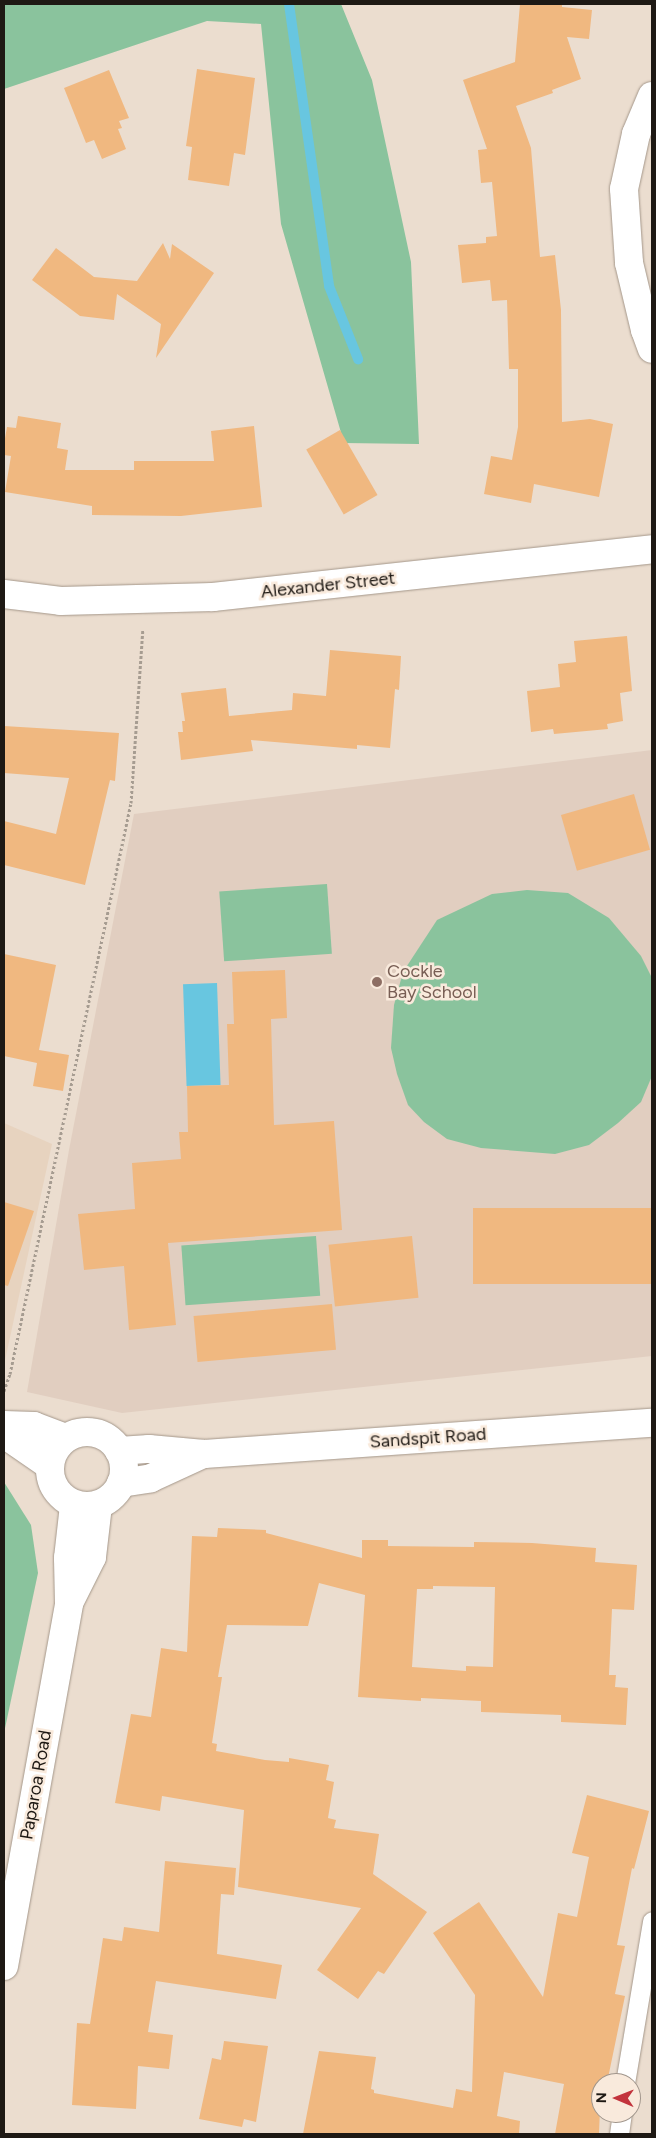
<!DOCTYPE html>
<style>
body{margin:0}
#map{position:relative;width:656px;height:2138px;overflow:hidden;background:#ebddcf;font-family:Figtree,sans-serif}
div>[style]{position:absolute}
.built>*{inset:0;background:#e7d3bf}
.education>*{inset:0;background:#e1cec0}
.green>*{inset:0;background:#8ac39d;transform-origin:0 0}
.water>*{inset:0;background:#68c6e0;transform-origin:0 0}
.stream>*{height:10px;margin:-5px;padding:0 5px;transform-origin:5px;border-radius:5px;background:#68c6e0}
.building>*{inset:0;background:#f0b880;transform-origin:0 0}
.path>*{height:3px;margin-top:-1.5px;transform-origin:0;background:repeating-linear-gradient(90deg,#a69c91 0 2.5px,transparent 0 5px)}
.roads{filter:drop-shadow(0 0 1px #a4978a) drop-shadow(0 0 1px #a4978a)}
.service>*{height:19px;margin:-9.5px;padding:0 9.5px;transform-origin:9.5px;border-radius:9.5px;background:#fff}
.minor>*{height:28px;margin:-14px;padding:0 14px;transform-origin:14px;border-radius:14px;background:#fff}
.tertiary>*{height:28px;margin:-14px;padding:0 14px;transform-origin:14px;border-radius:14px;background:#fff}
.secondary>*{height:28px;margin:-14px;padding:0 14px;transform-origin:14px;border-radius:14px;background:#fff}
.secondary>.ring{margin:-14px;padding:0;box-sizing:content-box;background:none;border:28px solid #fff;border-radius:50%}
.dots>*{width:14px;height:14px;translate:-50% -50%;box-sizing:border-box;border:2px solid #f9eadc;border-radius:50%}
span{translate:-50% -50%;white-space:nowrap;text-align:center;line-height:1.15;-webkit-text-stroke:5px #f9eadc;paint-order:stroke}
.street-label{font-size:18px;color:#1e1914}
.education-label{font-size:18px;color:#785e54}
.left{translate:0 -50%;text-align:left}
.frame{position:absolute;inset:0;border:5px solid #1e1914;pointer-events:none}
.north{position:absolute;left:591px;top:2073px;width:50px;height:50px;box-sizing:border-box;background:#f9eadc;border:1px solid #a1968c;border-radius:50%;rotate:271deg;font-size:14px;font-weight:700;line-height:20px;text-align:center;color:#1e1914}
.north::after{content:'';display:block;margin:auto;width:18px;height:22px;background:#c3333c;clip-path:polygon(50% 0,100% 100%,50% 72%,0 100%)}
</style>
<div id="map">
<div class="built">
<i style="clip-path:polygon(4px 1123px,52px 1144px,4px 1365px)"></i>
</div>
<div class="education">
<i style="clip-path:polygon(652px 750px,652px 1356px,122px 1413px,27px 1392px,69px 1150px,134px 814px)"></i>
</div>
<div class="green">
<i style="clip-path:polygon(4px 4px,341px 4px,372px 80px,411px 262px,419px 444px,344px 443px,281px 224px,261px 24px,207px 21px,4px 89px)"></i>
<i style="left:327px;top:884px;width:70px;height:108px;rotate:86deg"></i>
<i style="clip-path:polygon(527px 890px,568px 893px,609px 918px,641px 956px,652px 978px,652px 1076px,641px 1102px,618px 1123px,589px 1145px,555px 1154px,481px 1148px,447px 1139px,424px 1122px,408px 1105px,397px 1074px,391px 1048px,394px 1005px,403px 972px,437px 920px,492px 894px)"></i>
<i style="left:316px;top:1236px;width:60px;height:135px;rotate:86deg"></i>
<i style="clip-path:polygon(4px 1482px,31px 1525px,38px 1573px,4px 1733px)"></i>
</div>
<div class="water">
<i style="left:217px;top:983px;width:102px;height:34px;rotate:88deg"></i>
</div>
<div class="stream">
<i style="left:289px;top:4px;width:285px;rotate:81.9deg"></i>
<i style="left:329px;top:286px;width:79px;rotate:68.3deg"></i>
</div>
<div class="building">
<i style="clip-path:polygon(520px 4px,562px 4px,562px 7px,592px 10px,589px 39px,567px 37px,581px 79px,552px 90px,553px 93px,516px 106px,531px 148px,540px 257px,555px 255px,561px 310px,562px 422px,590px 419px,613px 424px,599px 497px,534px 484px,531px 503px,484px 494px,491px 456px,512px 460px,518px 427px,518px 369px,509px 369px,507px 300px,492px 301px,490px 280px,462px 283px,458px 245px,486px 243px,486px 237px,497px 236px,492px 182px,481px 183px,478px 150px,487px 149px,463px 80px,515px 62px)"></i>
<i style="clip-path:polygon(197px 69px,255px 78px,245px 155px,234px 153px,229px 186px,188px 180px,192px 147px,186px 146px)"></i>
<i style="clip-path:polygon(109px 70px,129px 118px,119px 121px,122px 128px,118px 129px,126px 149px,102px 159px,94px 140px,86px 143px,64px 88px)"></i>
<i style="clip-path:polygon(163px 243px,170px 259px,172px 244px,214px 273px,156px 358px,161px 324px,117px 294px,114px 320px,80px 316px,32px 280px,56px 248px,94px 277px,137px 281px)"></i>
<i style="clip-path:polygon(18px 416px,61px 423px,57px 448px,68px 450px,65px 470px,134px 470px,134px 461px,214px 461px,211px 431px,254px 426px,262px 507px,181px 516px,92px 515px,92px 506px,5px 492px,11px 456px,4px 455px,4px 444px,7px 427px,16px 428px)"></i>
<i style="left:340px;top:430px;width:75px;height:39px;rotate:60deg"></i>
<i style="clip-path:polygon(627px 636px,632px 691px,620px 693px,623px 721px,607px 724px,608px 729px,554px 734px,553px 729px,531px 732px,527px 691px,560px 687px,558px 664px,576px 662px,574px 641px)"></i>
<i style="clip-path:polygon(330px 650px,401px 656px,399px 690px,395px 689px,390px 748px,357px 745px,357px 749px,251px 740px,253px 751px,181px 760px,178px 732px,183px 732px,182px 721px,185px 721px,181px 693px,226px 688px,229px 716px,292px 710px,293px 693px,326px 696px)"></i>
<i style="clip-path:polygon(4px 726px,119px 733px,115px 781px,110px 780px,85px 885px,4px 865px,4px 821px,56px 834px,69px 778px,4px 773px)"></i>
<i style="left:634px;top:794px;width:58px;height:76px;rotate:74deg"></i>
<i style="clip-path:polygon(4px 954px,56px 965px,39px 1050px,69px 1055px,63px 1091px,33px 1086px,37px 1063px,4px 1056px)"></i>
<i style="clip-path:polygon(285px 970px,287px 1018px,271px 1019px,274px 1125px,334px 1121px,342px 1230px,168px 1243px,176px 1325px,129px 1330px,124px 1266px,84px 1270px,78px 1214px,135px 1209px,132px 1163px,181px 1159px,179px 1132px,188px 1132px,187px 1086px,229px 1085px,227px 1024px,234px 1024px,232px 972px)"></i>
<i style="clip-path:polygon(4px 1202px,34px 1211px,8px 1286px,4px 1285px)"></i>
<i style="left:652px;top:1208px;width:76px;height:179px;rotate:90deg"></i>
<i style="left:412px;top:1236px;width:62px;height:84px;rotate:84deg"></i>
<i style="left:332px;top:1304px;width:46px;height:139px;rotate:85deg"></i>
<i style="clip-path:polygon(evenodd,218px 1528px,266px 1530px,266px 1533px,362px 1558px,362px 1540px,388px 1540px,388px 1546px,474px 1547px,474px 1542px,532px 1543px,596px 1548px,595px 1562px,637px 1565px,634px 1610px,612px 1609px,609px 1675px,616px 1675px,615px 1687px,628px 1688px,626px 1725px,561px 1722px,561px 1715px,481px 1712px,481px 1701px,421px 1698px,421px 1701px,358px 1697px,365px 1595px,319px 1583px,308px 1626px,227px 1625px,218px 1677px,222px 1677px,212px 1743px,217px 1744px,216px 1751px,265px 1760px,289px 1762px,289px 1758px,329px 1765px,326px 1780px,334px 1782px,328px 1818px,336px 1820px,334px 1828px,379px 1834px,373px 1874px,427px 1912px,384px 1974px,378px 1971px,358px 1999px,317px 1970px,361px 1908px,238px 1887px,244px 1810px,162px 1796px,160px 1811px,115px 1803px,131px 1714px,151px 1717px,161px 1648px,187px 1652px,192px 1536px,217px 1537px,218px 1528px,433px 1586px,495px 1587px,493px 1667px,466px 1666px,466px 1671px,412px 1667px,417px 1589px,433px 1589px,433px 1586px)"></i>
<i style="clip-path:polygon(587px 1795px,649px 1811px,634px 1869px,632px 1868px,617px 1945px,625px 1946px,615px 1994px,625px 1996px,607px 2083px,601px 2083px,599px 2134px,555px 2134px,564px 2084px,504px 2072px,497px 2116px,520px 2121px,519px 2134px,303px 2134px,319px 2051px,376px 2057px,371px 2089px,374px 2090px,374px 2093px,453px 2108px,456px 2089px,472px 2092px,475px 1995px,433px 1933px,479px 1902px,543px 1997px,558px 1913px,577px 1917px,589px 1857px,572px 1853px)"></i>
<i style="clip-path:polygon(165px 1861px,236px 1868px,234px 1895px,221px 1894px,217px 1954px,282px 1965px,276px 1999px,156px 1981px,148px 2032px,173px 2035px,169px 2069px,138px 2066px,136px 2109px,72px 2105px,77px 2023px,90px 2024px,103px 1938px,122px 1941px,124px 1927px,159px 1932px)"></i>
<i style="clip-path:polygon(224px 2041px,268px 2046px,256px 2122px,244px 2119px,242px 2127px,199px 2119px,212px 2058px,221px 2060px)"></i>
</div>
<div class="path">
<i style="left:4px;top:1391px;width:18px;rotate:-71deg"></i>
<i style="left:10px;top:1374px;width:584px;rotate:-78.04deg"></i>
<i style="left:131px;top:803px;width:174px;rotate:-86.1deg"></i>
</div>
<div class="roads">
<div class="service">
<i style="left:625px;top:2083px;width:164px;rotate:-80.5deg"></i>
<i style="left:619px;top:2134px;width:21px;rotate:-82deg"></i>
</div>
<div class="minor">
<i style="left:652px;top:96px;width:41px;rotate:112.8deg"></i>
<i style="left:636px;top:134px;width:56px;rotate:102.3deg"></i>
<i style="left:624px;top:189px;width:74px;rotate:86.1deg"></i>
<i style="left:629px;top:263px;width:69px;rotate:76.6deg"></i>
<i style="left:645px;top:330px;width:20px;rotate:70deg"></i>
<i style="left:4px;top:594px;width:57px;rotate:7deg"></i>
<i style="left:61px;top:601px;width:152px;rotate:-1.5deg"></i>
<i style="left:213px;top:597px;width:442px;rotate:-6.2deg"></i>
</div>
<div class="tertiary">
<i style="left:4px;top:1425px;width:30px;rotate:2deg"></i>
<i style="left:34px;top:1426px;width:34px;rotate:21deg"></i>
<i style="left:4px;top:1434px;width:55px;rotate:34.6deg"></i>
</div>
<div class="secondary">
<i class="ring" style="left:50px;top:1432px;width:46px;height:46px"></i>
<i style="left:119px;top:1451px;width:30px;rotate:-4deg"></i>
<i style="left:149px;top:1449px;width:55px;rotate:5.2deg"></i>
<i style="left:204px;top:1454px;width:449px;rotate:-4deg"></i>
<i style="left:121px;top:1483px;width:30px;rotate:-9deg"></i>
<i style="left:151px;top:1478px;width:57px;rotate:-24.8deg"></i>
<i style="left:71px;top:1599px;width:47px;rotate:-63.4deg"></i>
<i style="left:92px;top:1557px;width:52px;rotate:-83.4deg"></i>
<i style="left:4px;top:1966px;width:369px;rotate:-79.8deg"></i>
<i style="left:69px;top:1603px;width:45px;rotate:-91.3deg"></i>
<i style="left:68px;top:1558px;width:53px;rotate:-83.5deg"></i>
</div>
</div>
<div class="dots">
<i style="left:377px;top:982px;background:#8d6e63"></i>
</div>
<div class="street-label">
<span style="left:328px;top:585px;rotate:-6deg">Alexander Street</span>
<span style="left:428px;top:1438px;rotate:-4deg">Sandspit Road</span>
<span style="left:36px;top:1785px;rotate:-80deg">Paparoa Road</span>
</div>
<div class="education-label">
<span class="left" style="left:387px;top:982px">Cockle<br>Bay School</span>
</div>
<div class="frame"></div>
<div class="north">N</div>
</div>
